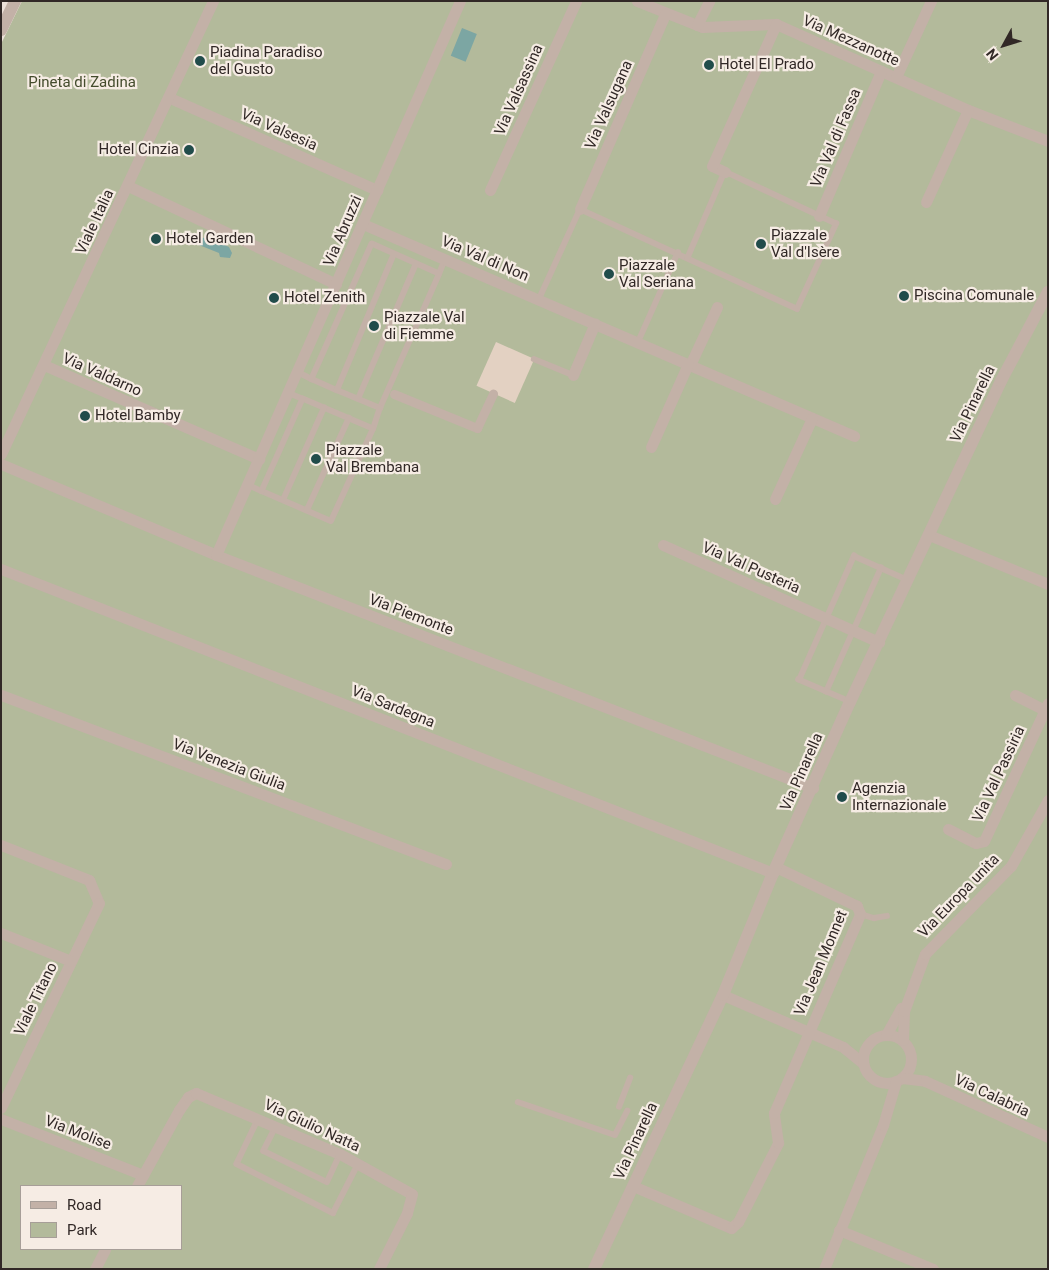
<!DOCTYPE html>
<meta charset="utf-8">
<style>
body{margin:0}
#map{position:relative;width:1049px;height:1270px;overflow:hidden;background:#ede1d9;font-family:Roboto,sans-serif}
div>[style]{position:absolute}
.green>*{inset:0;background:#b3ba9b}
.plaza>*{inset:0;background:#e3d1c2;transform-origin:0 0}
.water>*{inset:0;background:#7ca6a3;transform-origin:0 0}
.service>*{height:5.5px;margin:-2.75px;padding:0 2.75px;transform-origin:2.75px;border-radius:2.75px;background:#c3b1a7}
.pedestrian>*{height:9px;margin:-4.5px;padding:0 4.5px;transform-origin:4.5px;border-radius:4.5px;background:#c3b1a7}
.minor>*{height:11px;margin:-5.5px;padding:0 5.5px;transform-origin:5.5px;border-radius:5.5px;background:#c3b1a7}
.minor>.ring{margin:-5.5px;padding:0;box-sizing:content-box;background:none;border:11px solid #c3b1a7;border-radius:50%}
.tertiary>*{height:12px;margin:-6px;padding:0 6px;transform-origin:6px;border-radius:6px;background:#c3b1a7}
.dots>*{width:14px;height:14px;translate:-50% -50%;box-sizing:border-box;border:2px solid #f6ece4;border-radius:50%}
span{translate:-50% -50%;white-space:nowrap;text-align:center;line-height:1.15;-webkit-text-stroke:4.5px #f6ece4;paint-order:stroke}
.street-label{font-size:15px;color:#312826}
.poi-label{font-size:15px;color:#312826}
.left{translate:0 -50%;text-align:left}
.right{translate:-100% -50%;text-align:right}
.park-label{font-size:15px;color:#444c2d}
.frame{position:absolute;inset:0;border:2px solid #312826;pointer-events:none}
.legend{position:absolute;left:20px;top:1185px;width:162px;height:65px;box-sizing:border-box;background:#f6ece4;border:1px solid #a79e98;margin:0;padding:6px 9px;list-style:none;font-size:15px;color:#312826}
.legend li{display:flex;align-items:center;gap:10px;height:25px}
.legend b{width:25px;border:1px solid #a79e98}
.north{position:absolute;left:979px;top:20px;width:50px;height:50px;-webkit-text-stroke:4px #f6ece4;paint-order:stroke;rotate:231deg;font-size:14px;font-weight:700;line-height:20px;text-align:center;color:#312826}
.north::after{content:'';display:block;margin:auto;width:18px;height:22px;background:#312826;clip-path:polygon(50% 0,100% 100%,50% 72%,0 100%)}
</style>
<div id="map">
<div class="green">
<i style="clip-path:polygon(evenodd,22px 1px,1048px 1px,1048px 1269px,1px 1269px,1px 44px,22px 1px,21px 1186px,181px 1186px,181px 1249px,21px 1249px,21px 1186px)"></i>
</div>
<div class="plaza">
<i style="left:496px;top:342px;width:42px;height:48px;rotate:24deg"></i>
</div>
<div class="water">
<i style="left:462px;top:28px;width:16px;height:30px;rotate:22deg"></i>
<i style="clip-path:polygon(207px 237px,229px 247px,232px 253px,230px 258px,220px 257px,219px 253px,199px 245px,199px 239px)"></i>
</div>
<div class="service">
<i style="left:439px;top:274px;width:16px;rotate:-68deg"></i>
<i style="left:539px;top:299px;width:99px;rotate:-65.5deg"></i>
<i style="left:580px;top:209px;width:239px;rotate:24.7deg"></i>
<i style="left:797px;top:309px;width:94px;rotate:-65.4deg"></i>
<i style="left:836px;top:224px;width:123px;rotate:-154.9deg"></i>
<i style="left:725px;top:172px;width:94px;rotate:113.3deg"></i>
<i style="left:638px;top:342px;width:98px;rotate:-66deg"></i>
<i style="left:534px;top:359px;width:42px;rotate:22.3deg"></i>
<i style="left:298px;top:372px;width:16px;rotate:27deg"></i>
<i style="left:312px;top:379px;width:27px;rotate:24deg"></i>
<i style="left:337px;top:390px;width:47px;rotate:22.7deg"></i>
<i style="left:380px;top:408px;width:146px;rotate:-66.2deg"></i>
<i style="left:439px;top:274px;width:73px;rotate:-155.9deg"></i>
<i style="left:372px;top:244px;width:148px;rotate:114deg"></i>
<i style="left:337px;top:390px;width:147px;rotate:-67.3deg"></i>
<i style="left:289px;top:393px;width:15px;rotate:23deg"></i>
<i style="left:358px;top:399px;width:147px;rotate:-66.8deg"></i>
<i style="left:373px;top:429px;width:22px;rotate:-72deg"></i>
<i style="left:248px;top:485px;width:90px;rotate:23.4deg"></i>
<i style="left:331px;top:521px;width:101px;rotate:-65.5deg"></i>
<i style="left:373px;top:429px;width:76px;rotate:-156.8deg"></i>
<i style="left:303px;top:399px;width:101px;rotate:114deg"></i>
<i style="left:283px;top:500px;width:101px;rotate:-66deg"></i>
<i style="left:307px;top:510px;width:101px;rotate:-65.5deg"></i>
<i style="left:826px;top:692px;width:136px;rotate:-66.1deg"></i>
<i style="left:850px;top:702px;width:56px;rotate:-156.7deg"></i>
<i style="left:799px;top:680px;width:136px;rotate:-66.1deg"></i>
<i style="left:854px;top:556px;width:59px;rotate:24deg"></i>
<i style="left:860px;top:914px;width:15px;rotate:16deg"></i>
<i style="left:874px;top:918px;width:13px;rotate:-9deg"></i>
<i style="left:518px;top:1102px;width:102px;rotate:18.8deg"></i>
<i style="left:615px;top:1135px;width:27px;rotate:-63deg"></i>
<i style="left:619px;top:1107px;width:31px;rotate:-69deg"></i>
<i style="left:259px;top:1118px;width:51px;rotate:115.6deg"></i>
<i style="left:237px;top:1164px;width:108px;rotate:27deg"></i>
<i style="left:333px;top:1213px;width:55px;rotate:-63deg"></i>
<i style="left:276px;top:1127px;width:27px;rotate:117deg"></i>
<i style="left:264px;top:1151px;width:70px;rotate:26.2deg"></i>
<i style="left:327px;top:1182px;width:31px;rotate:-65deg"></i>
</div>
<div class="pedestrian">
<i style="left:394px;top:394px;width:90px;rotate:22.3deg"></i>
<i style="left:477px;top:428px;width:38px;rotate:-65deg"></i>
</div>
<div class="minor">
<i style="left:637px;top:1px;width:70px;rotate:21.8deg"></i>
<i style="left:702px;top:27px;width:74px;rotate:-2.3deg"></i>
<i style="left:776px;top:24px;width:210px;rotate:24.1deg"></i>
<i style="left:968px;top:110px;width:86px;rotate:21.2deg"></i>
<i style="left:697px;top:25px;width:27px;rotate:-63deg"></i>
<i style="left:896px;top:77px;width:84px;rotate:-65.3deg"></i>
<i style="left:170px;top:98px;width:227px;rotate:24deg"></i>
<i style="left:725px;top:172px;width:14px;rotate:-155deg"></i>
<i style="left:712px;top:166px;width:156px;rotate:-65.7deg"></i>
<i style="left:128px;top:186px;width:230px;rotate:25.2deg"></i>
<i style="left:490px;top:190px;width:208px;rotate:-65.5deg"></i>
<i style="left:926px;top:202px;width:101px;rotate:-65.5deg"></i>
<i style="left:580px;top:209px;width:213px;rotate:-66.4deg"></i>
<i style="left:819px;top:216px;width:158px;rotate:-66.8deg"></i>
<i style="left:363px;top:224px;width:535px;rotate:23.35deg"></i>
<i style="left:44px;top:365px;width:235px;rotate:23.6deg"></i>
<i style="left:690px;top:365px;width:64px;rotate:-65deg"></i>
<i style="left:573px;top:375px;width:56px;rotate:-67.1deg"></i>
<i style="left:651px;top:447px;width:91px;rotate:-66deg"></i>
<i style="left:1px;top:454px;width:500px;rotate:-64.92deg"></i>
<i style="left:1px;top:464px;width:233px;rotate:22.9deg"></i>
<i style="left:216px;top:555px;width:641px;rotate:21.32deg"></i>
<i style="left:775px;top:499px;width:89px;rotate:-65.4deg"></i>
<i style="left:929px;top:535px;width:129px;rotate:22.4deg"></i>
<i style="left:663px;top:545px;width:237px;rotate:24.2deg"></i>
<i style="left:216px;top:555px;width:605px;rotate:-66.23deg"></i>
<i style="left:1px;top:569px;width:830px;rotate:21.49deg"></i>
<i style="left:1px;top:695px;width:476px;rotate:20.8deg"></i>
<i style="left:1015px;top:695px;width:34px;rotate:27deg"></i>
<i style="left:948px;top:829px;width:31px;rotate:27deg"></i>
<i style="left:976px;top:843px;width:8px;rotate:-14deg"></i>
<i style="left:984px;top:841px;width:152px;rotate:-65.1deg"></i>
<i style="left:1px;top:845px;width:95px;rotate:21.7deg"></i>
<i style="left:89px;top:880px;width:25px;rotate:67deg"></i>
<i style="left:99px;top:903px;width:227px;rotate:115.6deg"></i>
<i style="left:1px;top:933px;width:75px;rotate:21.8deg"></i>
<i style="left:723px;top:995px;width:131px;rotate:23.4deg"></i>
<i style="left:843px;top:1047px;width:26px;rotate:39deg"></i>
<i class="ring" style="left:863px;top:1035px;width:37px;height:37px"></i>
<i style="left:886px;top:1035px;width:31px;rotate:-61deg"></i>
<i style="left:903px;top:1040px;width:29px;rotate:-88deg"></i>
<i style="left:904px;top:1011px;width:61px;rotate:-69.8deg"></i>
<i style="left:925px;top:954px;width:123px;rotate:-45.7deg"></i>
<i style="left:1011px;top:866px;width:76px;rotate:-60.7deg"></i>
<i style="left:902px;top:1078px;width:23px;rotate:7deg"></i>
<i style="left:925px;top:1081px;width:135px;rotate:24.5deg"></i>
<i style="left:1px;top:1119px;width:153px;rotate:21.5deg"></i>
<i style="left:137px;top:1186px;width:87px;rotate:-61.1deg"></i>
<i style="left:179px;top:1110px;width:16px;rotate:-55deg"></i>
<i style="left:188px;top:1097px;width:9px;rotate:-27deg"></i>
<i style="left:196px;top:1093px;width:156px;rotate:23deg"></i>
<i style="left:340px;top:1154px;width:82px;rotate:29.1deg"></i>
<i style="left:412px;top:1194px;width:20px;rotate:105deg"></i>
<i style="left:407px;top:1213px;width:63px;rotate:116.6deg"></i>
<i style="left:633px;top:1186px;width:107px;rotate:23.2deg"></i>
<i style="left:731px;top:1228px;width:9px;rotate:-41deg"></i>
<i style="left:738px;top:1222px;width:89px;rotate:-63.1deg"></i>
<i style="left:778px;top:1143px;width:30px;rotate:-98deg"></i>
<i style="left:774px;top:1113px;width:217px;rotate:-66.6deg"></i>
<i style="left:860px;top:914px;width:9px;rotate:-111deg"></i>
<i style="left:857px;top:906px;width:90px;rotate:-154.3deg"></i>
<i style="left:839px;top:1230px;width:102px;rotate:22.5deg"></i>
<i style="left:95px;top:1269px;width:22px;rotate:-63deg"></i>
<i style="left:824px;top:1269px;width:156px;rotate:-67.7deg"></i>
<i style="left:883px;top:1125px;width:46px;rotate:-73.5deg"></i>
</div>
<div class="tertiary">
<i style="left:1px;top:30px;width:32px;rotate:-64deg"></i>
<i style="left:594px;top:1269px;width:303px;rotate:-64.8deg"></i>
<i style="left:723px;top:995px;width:132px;rotate:-67.7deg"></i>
<i style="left:773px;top:873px;width:188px;rotate:-65.8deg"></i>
<i style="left:850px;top:702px;width:355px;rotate:-64.8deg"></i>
<i style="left:1001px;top:381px;width:101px;rotate:-62.2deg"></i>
</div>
<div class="dots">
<i style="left:200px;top:61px;background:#214c4b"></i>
<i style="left:709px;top:65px;background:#214c4b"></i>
<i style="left:189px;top:150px;background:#214c4b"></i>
<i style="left:156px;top:239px;background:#214c4b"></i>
<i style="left:761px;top:244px;background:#214c4b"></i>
<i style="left:609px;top:274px;background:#214c4b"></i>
<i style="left:904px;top:296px;background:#214c4b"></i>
<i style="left:274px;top:298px;background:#214c4b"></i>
<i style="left:374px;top:326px;background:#214c4b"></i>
<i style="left:85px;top:416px;background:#214c4b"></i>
<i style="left:316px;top:459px;background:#214c4b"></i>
<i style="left:842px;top:797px;background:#214c4b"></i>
</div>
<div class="street-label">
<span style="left:851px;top:41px;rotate:24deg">Via Mezzanotte</span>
<span style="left:519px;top:90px;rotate:-66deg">Via Valsassina</span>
<span style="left:609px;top:105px;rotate:-66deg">Via Valsugana</span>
<span style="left:279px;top:130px;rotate:24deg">Via Valsesia</span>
<span style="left:836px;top:138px;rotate:-67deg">Via Val di Fassa</span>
<span style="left:95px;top:222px;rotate:-65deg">Viale Italia</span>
<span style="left:343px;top:231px;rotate:-67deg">Via Abruzzi</span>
<span style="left:485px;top:259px;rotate:23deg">Via Val di Non</span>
<span style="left:102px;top:375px;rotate:24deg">Via Valdarno</span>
<span style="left:973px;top:404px;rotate:-64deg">Via Pinarella</span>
<span style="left:751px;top:568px;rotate:24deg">Via Val Pusteria</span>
<span style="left:411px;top:615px;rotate:21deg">Via Piemonte</span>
<span style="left:393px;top:707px;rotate:22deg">Via Sardegna</span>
<span style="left:229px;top:765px;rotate:21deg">Via Venezia Giulia</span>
<span style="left:802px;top:772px;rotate:-66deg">Via Pinarella</span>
<span style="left:999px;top:774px;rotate:-65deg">Via Val Passiria</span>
<span style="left:959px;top:896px;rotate:-46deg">Via Europa unita</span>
<span style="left:821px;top:963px;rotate:-67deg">Via Jean Monnet</span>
<span style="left:36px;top:999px;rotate:-64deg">Viale Titano</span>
<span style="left:992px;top:1096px;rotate:25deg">Via Calabria</span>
<span style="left:312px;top:1126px;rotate:25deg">Via Giulio Natta</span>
<span style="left:78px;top:1133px;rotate:21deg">Via Molise</span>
<span style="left:636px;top:1141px;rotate:-65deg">Via Pinarella</span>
</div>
<div class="poi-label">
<span class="left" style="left:210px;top:61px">Piadina Paradiso<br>del Gusto</span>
<span class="left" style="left:719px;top:65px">Hotel El Prado</span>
<span class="right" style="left:179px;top:150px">Hotel Cinzia</span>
<span class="left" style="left:771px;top:244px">Piazzale<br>Val d'Isère</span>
<span class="left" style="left:166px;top:239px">Hotel Garden</span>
<span class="left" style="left:619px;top:274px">Piazzale<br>Val Seriana</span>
<span class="left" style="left:914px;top:296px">Piscina Comunale</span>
<span class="left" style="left:284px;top:298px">Hotel Zenith</span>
<span class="left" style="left:384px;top:326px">Piazzale Val<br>di Fiemme</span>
<span class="left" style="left:95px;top:416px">Hotel Bamby</span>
<span class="left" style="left:326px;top:459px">Piazzale<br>Val Brembana</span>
<span class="left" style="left:852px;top:797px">Agenzia<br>Internazionale</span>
</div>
<div class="park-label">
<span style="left:82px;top:83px">Pineta di Zadina</span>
</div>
<div class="frame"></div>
<ul class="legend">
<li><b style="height:6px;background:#c3b1a7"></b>Road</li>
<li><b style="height:14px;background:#b3ba9b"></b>Park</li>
</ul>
<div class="north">N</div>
</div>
